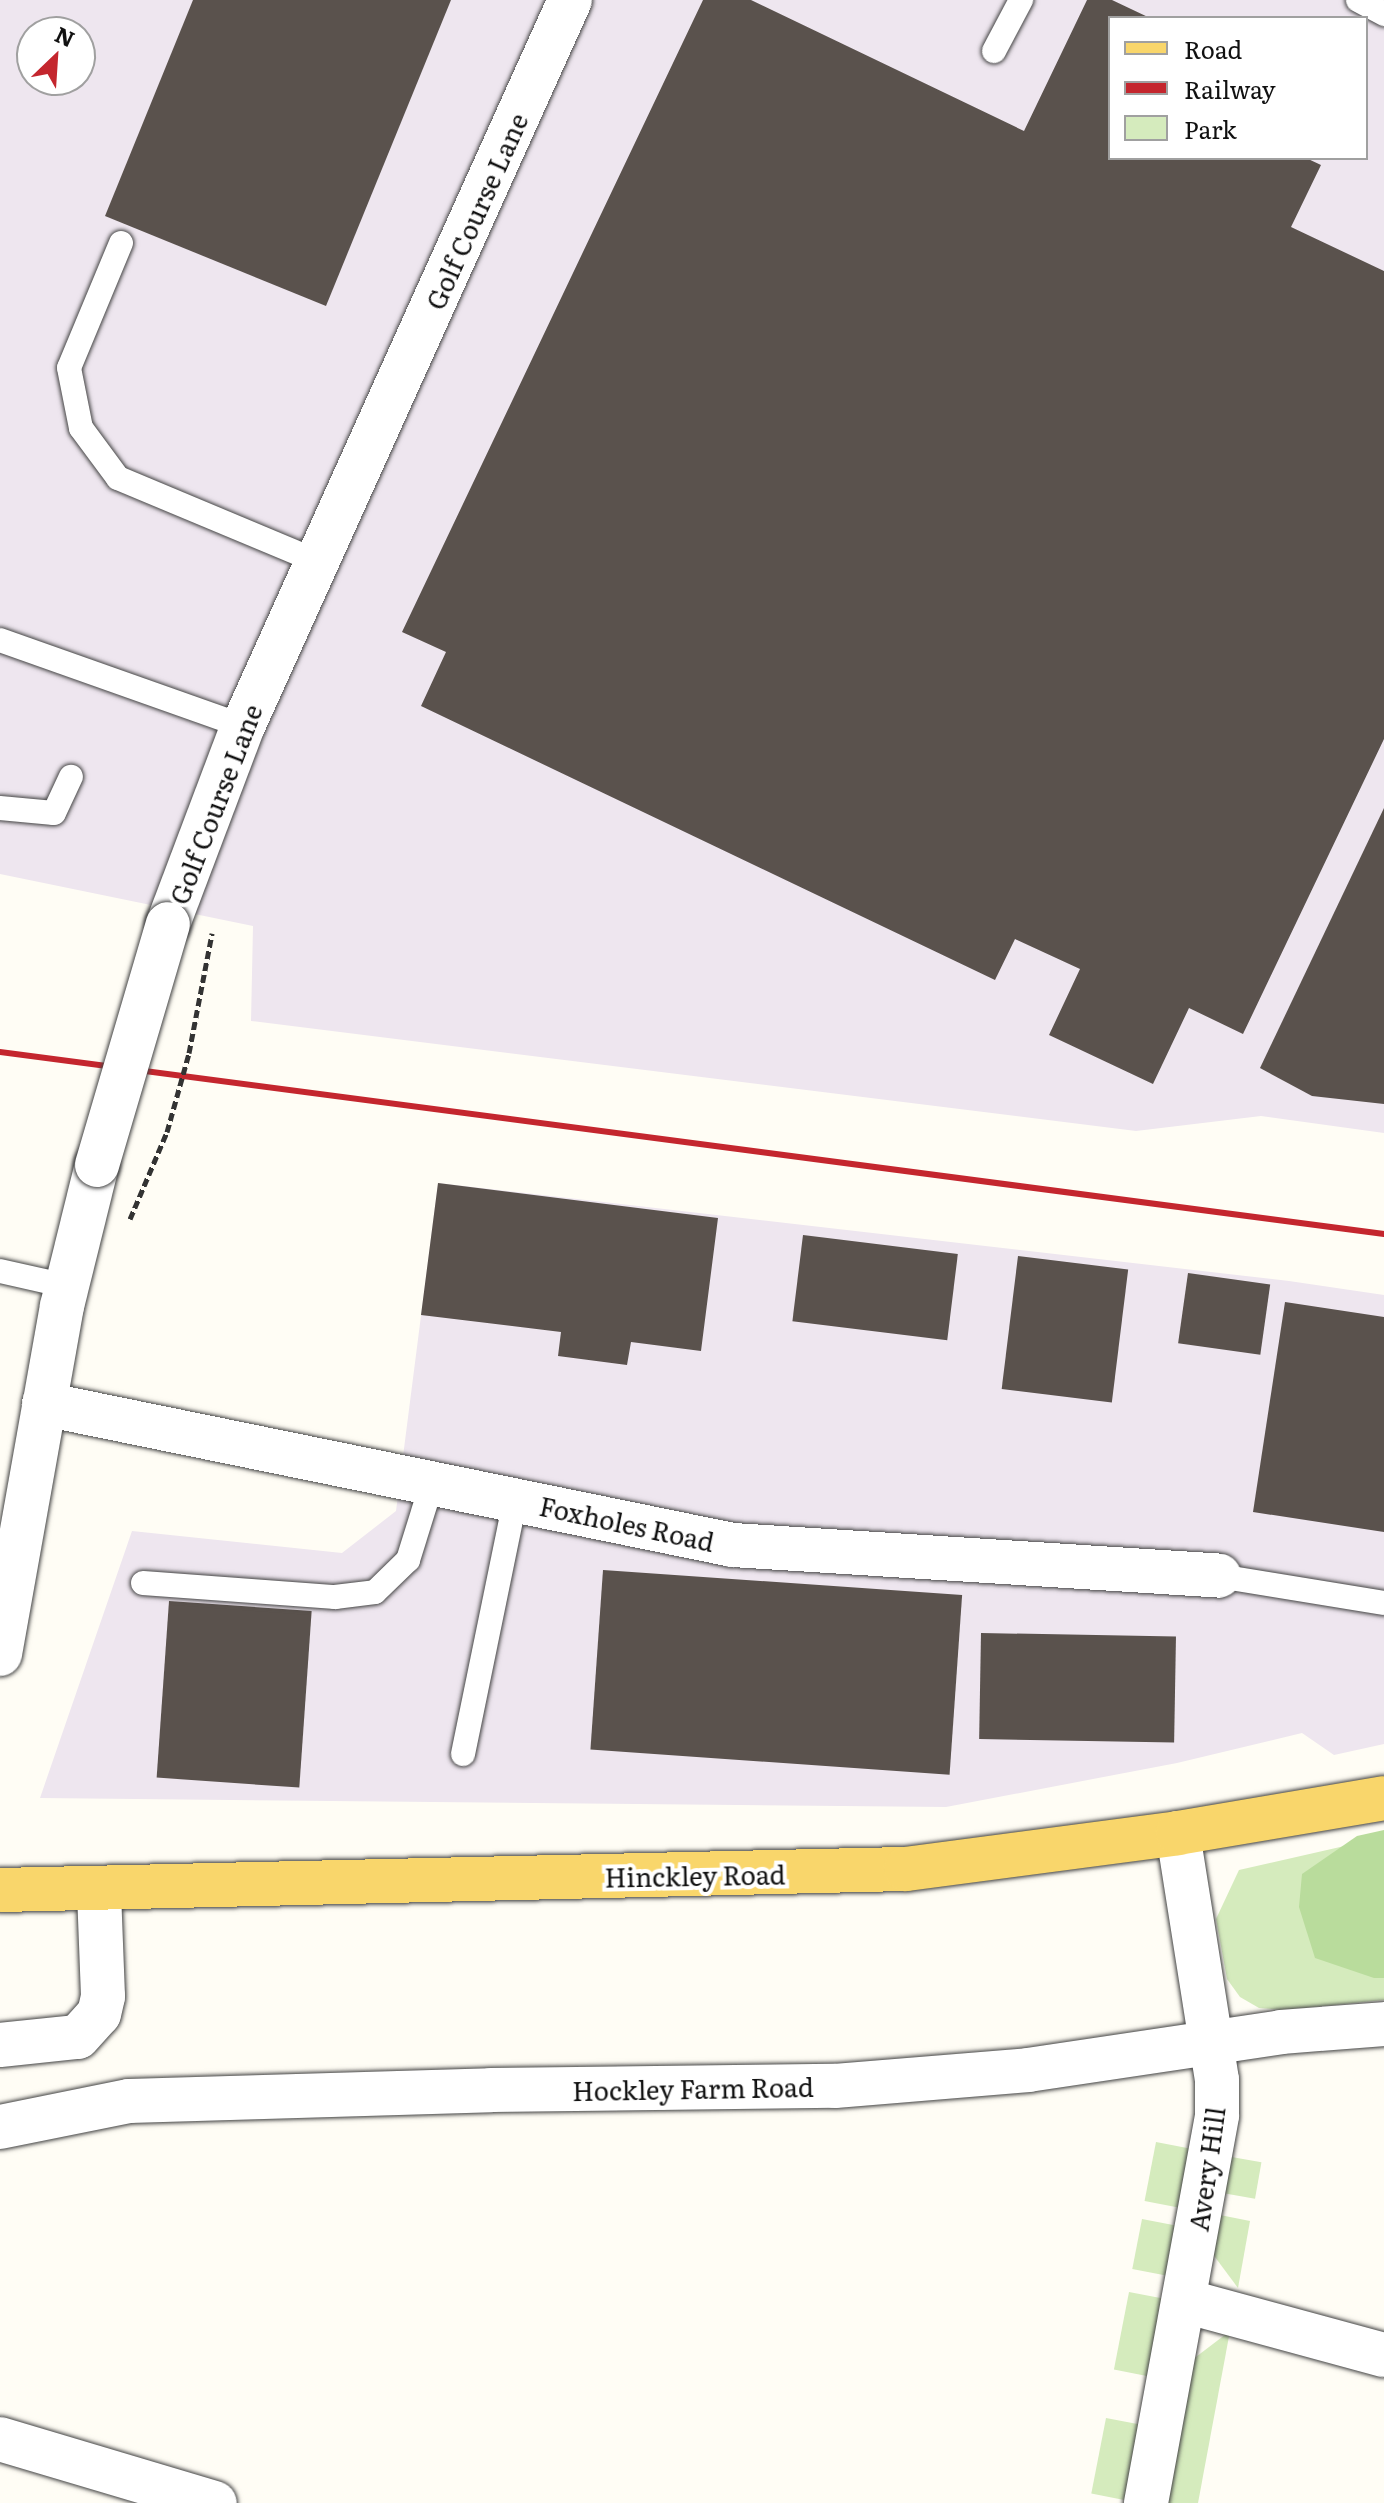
<!DOCTYPE html>
<style>
body{margin:0}
#map{position:relative;width:1384px;height:2503px;overflow:hidden;background:#fffdf5;font-family:Literata,serif}
div>[style]{position:absolute}
.industrial>*{inset:0;background:#eee6ef}
.green>*{inset:0;background:#d5ebbd;transform-origin:0 0}
.forest>*{inset:0;background:#b9dc9c}
.building>*{inset:0;background:#5a524d;transform-origin:0 0}
.path>*{height:5px;margin-top:-2.5px;transform-origin:0;background:repeating-linear-gradient(90deg,#333 0 8px,transparent 0 12px)}
.roads{filter:drop-shadow(0 0 2px #444) drop-shadow(0 0 2px #444)}
.service>*{height:24px;margin:-12px;padding:0 12px;transform-origin:12px;border-radius:12px;background:#fff}
.minor>*{height:44px;margin:-22px;padding:0 22px;transform-origin:22px;border-radius:22px;background:#fff}
.primary>*{height:44px;margin:-22px;padding:0 22px;transform-origin:22px;border-radius:22px;background:#f9d66b}
.rail>*{height:6px;margin:-3px;padding:0 3px;transform-origin:3px;border-radius:3px;background:#c4262e}
.path-bridge>*{height:5px;margin-top:-2.5px;transform-origin:0;background:repeating-linear-gradient(90deg,#333 0 8px,transparent 0 12px)}
.bridges{filter:drop-shadow(0 0 2px #444) drop-shadow(0 0 2px #444)}
.minor-bridge>*{height:44px;margin:-22px;padding:0 22px;transform-origin:22px;border-radius:22px;background:#fff}
span{translate:-50% -50%;white-space:nowrap;text-align:center;line-height:1.15;-webkit-text-stroke:8px #fff;paint-order:stroke}
.street-label{font-size:26px;color:#111}
.legend{position:absolute;left:1108px;top:16px;width:260px;height:144px;box-sizing:border-box;background:#fff;border:2px solid #a0a0a0;margin:0;padding:10px 14px;list-style:none;font-size:24px;color:#111}
.legend li{display:flex;align-items:center;gap:16px;height:40px}
.legend b{width:40px;border:2px solid #a0a0a0}
.north{position:absolute;left:16px;top:16px;width:80px;height:80px;box-sizing:border-box;background:#fff;border:2px solid #a0a0a0;border-radius:50%;rotate:25deg;font-size:22px;font-weight:700;line-height:32px;text-align:center;color:#111}
.north::after{content:'';display:block;margin:auto;width:28px;height:36px;background:#c4262e;clip-path:polygon(50% 0,100% 100%,50% 72%,0 100%)}
</style>
<div id="map">
<div class="industrial">
<i style="clip-path:polygon(evenodd,0 0,1384px 0,1384px 1133px,1261px 1116px,1136px 1131px,251px 1021px,253px 926px,0 874px,0 0,1110px 18px,1366px 18px,1366px 158px,1110px 158px,1110px 18px,0 0,32px 32px,80px 32px,80px 80px,32px 80px,32px 32px)"></i>
<i style="clip-path:polygon(438px 1183px,1289px 1281px,1384px 1295px,1384px 1744px,1334px 1755px,1302px 1733px,1177px 1763px,946px 1807px,40px 1798px,132px 1531px,342px 1553px,396px 1511px)"></i>
</div>
<div class="green">
<i style="clip-path:polygon(1384px 1837px,1384px 2000px,1283px 2010px,1259px 2008px,1240px 1997px,1227px 1979px,1216px 1919px,1239px 1870px)"></i>
<i style="left:1156px;top:2142px;width:37px;height:60px;rotate:11deg"></i>
<i style="left:1226px;top:2156px;width:36px;height:37px;rotate:10deg"></i>
<i style="clip-path:polygon(1215px 2214px,1250px 2221px,1238px 2288px,1209px 2249px)"></i>
<i style="left:1142px;top:2219px;width:37px;height:51px;rotate:11deg"></i>
<i style="left:1129px;top:2292px;width:36px;height:79px;rotate:11deg"></i>
<i style="clip-path:polygon(1230px 2331px,1198px 2503px,1162px 2503px,1188px 2363px)"></i>
<i style="left:1106px;top:2418px;width:36px;height:77px;rotate:11deg"></i>
</div>
<div class="forest">
<i style="clip-path:polygon(1384px 1830px,1384px 1978px,1374px 1978px,1315px 1958px,1299px 1907px,1302px 1874px,1357px 1836px)"></i>
</div>
<div class="building">
<i style="clip-path:polygon(193px 0,451px 0,326px 306px,105px 216px)"></i>
<i style="clip-path:polygon(703px 0,751px 0,1024px 131px,1087px 0,1112px 0,1150px 18px,1110px 18px,1110px 158px,1306px 158px,1321px 165px,1291px 227px,1384px 271px,1384px 739px,1243px 1034px,1189px 1008px,1153px 1084px,1049px 1035px,1080px 969px,1015px 939px,995px 980px,421px 706px,446px 652px,402px 632px)"></i>
<i style="clip-path:polygon(1384px 808px,1384px 1104px,1312px 1096px,1260px 1068px)"></i>
<i style="clip-path:polygon(438px 1183px,718px 1218px,701px 1351px,631px 1342px,627px 1365px,558px 1356px,561px 1332px,421px 1315px)"></i>
<i style="left:803px;top:1235px;width:156px;height:87px;rotate:7deg"></i>
<i style="left:1018px;top:1256px;width:111px;height:134px;rotate:7deg"></i>
<i style="left:1188px;top:1273px;width:83px;height:71px;rotate:8deg"></i>
<i style="clip-path:polygon(1285px 1302px,1384px 1317px,1384px 1532px,1253px 1512px)"></i>
<i style="left:603px;top:1570px;width:360px;height:180px;rotate:4deg"></i>
<i style="left:169px;top:1601px;width:143px;height:177px;rotate:4deg"></i>
<i style="left:981px;top:1633px;width:195px;height:106px;rotate:1deg"></i>
</div>
<div class="path">
<i style="left:189px;top:1053px;width:122px;rotate:-79.1deg"></i>
<i style="left:130px;top:1219px;width:95px;rotate:-67deg"></i>
</div>
<div class="roads">
<div class="service">
<i style="left:1358px;top:0;width:30px;rotate:28deg"></i>
<i style="left:994px;top:51px;width:58px;rotate:-62.1deg"></i>
<i style="left:121px;top:243px;width:135px;rotate:112.6deg"></i>
<i style="left:69px;top:368px;width:61px;rotate:78.7deg"></i>
<i style="left:81px;top:428px;width:62px;rotate:53.5deg"></i>
<i style="left:118px;top:478px;width:218px;rotate:22.7deg"></i>
<i style="left:0;top:640px;width:258px;rotate:19.5deg"></i>
<i style="left:0;top:808px;width:54px;rotate:5.3deg"></i>
<i style="left:54px;top:813px;width:40px;rotate:-65deg"></i>
<i style="left:0;top:1271px;width:69px;rotate:12.6deg"></i>
<i style="left:1219px;top:1576px;width:167px;rotate:9.3deg"></i>
<i style="left:143px;top:1583px;width:193px;rotate:4.2deg"></i>
<i style="left:335px;top:1597px;width:40px;rotate:-7.1deg"></i>
<i style="left:375px;top:1592px;width:46px;rotate:-44.1deg"></i>
<i style="left:408px;top:1560px;width:81px;rotate:-72.7deg"></i>
<i style="left:463px;top:1754px;width:259px;rotate:-78.4deg"></i>
</div>
<div class="minor">
<i style="left:168px;top:924px;width:212px;rotate:-69.3deg"></i>
<i style="left:243px;top:726px;width:796px;rotate:-65.75deg"></i>
<i style="left:44px;top:1404px;width:703px;rotate:11.57deg"></i>
<i style="left:733px;top:1545px;width:487px;rotate:3.6deg"></i>
<i style="left:0;top:1654px;width:353px;rotate:-79.9deg"></i>
<i style="left:62px;top:1306px;width:145px;rotate:-76.1deg"></i>
<i style="left:0;top:2045px;width:78px;rotate:-5.9deg"></i>
<i style="left:78px;top:2037px;width:31px;rotate:-48deg"></i>
<i style="left:99px;top:2014px;width:18px;rotate:-77deg"></i>
<i style="left:103px;top:1996px;width:106px;rotate:-92.2deg"></i>
<i style="left:0;top:2127px;width:132px;rotate:-11.4deg"></i>
<i style="left:129px;top:2101px;width:362px;rotate:-1.7deg"></i>
<i style="left:491px;top:2090px;width:344px;rotate:-0.7deg"></i>
<i style="left:835px;top:2086px;width:194px;rotate:-4.7deg"></i>
<i style="left:1028px;top:2070px;width:256px;rotate:-8.5deg"></i>
<i style="left:1281px;top:2032px;width:103px;rotate:-4.4deg"></i>
<i style="left:1185px;top:2301px;width:206px;rotate:15.2deg"></i>
<i style="left:0;top:2439px;width:224px;rotate:16.6deg"></i>
<i style="left:1146px;top:2503px;width:394px;rotate:-79.6deg"></i>
<i style="left:1217px;top:2115px;width:35px;rotate:-90deg"></i>
<i style="left:1217px;top:2080px;width:250px;rotate:-99deg"></i>
</div>
<div class="primary">
<i style="left:0;top:1890px;width:906px;rotate:-1.33deg"></i>
<i style="left:906px;top:1869px;width:274px;rotate:-7.5deg"></i>
<i style="left:1178px;top:1833px;width:209px;rotate:-9.6deg"></i>
</div>
</div>
<div class="rail">
<i style="left:0;top:1052px;width:1396px;rotate:7.49deg"></i>
</div>
<div class="path-bridge">
<i style="left:167px;top:1132px;width:82px;rotate:-74.4deg"></i>
</div>
<div class="bridges">
<div class="minor-bridge">
<i style="left:97px;top:1165px;width:251px;rotate:-73.6deg"></i>
</div>
</div>
<div class="street-label">
<span style="left:476px;top:211px;rotate:-66deg">Golf Course Lane</span>
<span style="left:215px;top:804px;rotate:-69deg">Golf Course Lane</span>
<span style="left:627px;top:1523px;rotate:12deg">Foxholes Road</span>
<span style="left:695px;top:1875px;rotate:-1deg">Hinckley Road</span>
<span style="left:693px;top:2088px;rotate:-1deg">Hockley Farm Road</span>
<span style="left:1206px;top:2169px;rotate:-82deg">Avery Hill</span>
</div>
<ul class="legend">
<li><b style="height:10px;background:#f9d66b"></b>Road</li>
<li><b style="height:10px;background:#c4262e"></b>Railway</li>
<li><b style="height:22px;background:#d5ebbd"></b>Park</li>
</ul>
<div class="north">N</div>
</div>
